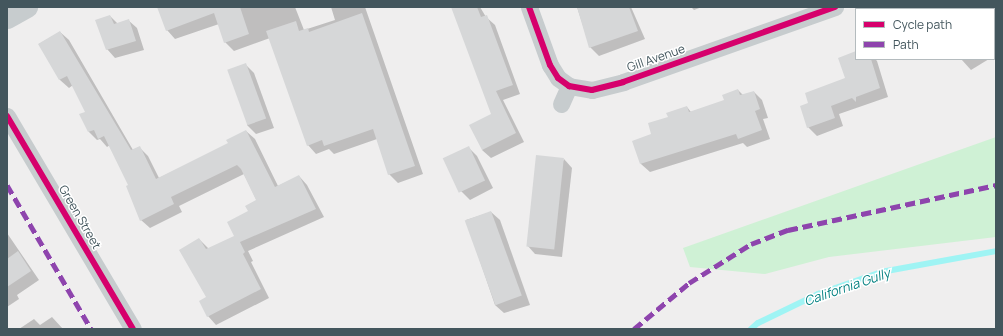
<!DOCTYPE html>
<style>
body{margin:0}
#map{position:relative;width:1003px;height:336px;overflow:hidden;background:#efeeee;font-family:Manrope,sans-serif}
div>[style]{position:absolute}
.green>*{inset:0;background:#cff1d5}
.shadow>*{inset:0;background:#0003;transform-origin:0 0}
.stream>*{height:6px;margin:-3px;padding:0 3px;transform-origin:3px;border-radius:3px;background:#9ff4f4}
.building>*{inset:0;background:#d6d7d8;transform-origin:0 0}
.minor>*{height:17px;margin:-8.5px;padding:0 8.5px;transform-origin:8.5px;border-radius:8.5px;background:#c7ccce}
.tertiary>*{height:21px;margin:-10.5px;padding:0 10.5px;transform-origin:10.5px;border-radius:10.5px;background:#c7ccce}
.quiet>*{height:5px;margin-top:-2.5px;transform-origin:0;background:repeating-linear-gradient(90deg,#8e44ad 0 10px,transparent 0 15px)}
.cycleway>*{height:6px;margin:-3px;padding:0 3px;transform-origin:3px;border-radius:3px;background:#d6006c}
span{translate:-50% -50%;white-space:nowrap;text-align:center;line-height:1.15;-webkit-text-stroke:3px #fff;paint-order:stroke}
.street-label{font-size:12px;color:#43565d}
.water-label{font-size:13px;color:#058282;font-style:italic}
.frame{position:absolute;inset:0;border:8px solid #43565d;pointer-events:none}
.legend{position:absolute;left:855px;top:8px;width:140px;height:52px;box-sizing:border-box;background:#fff;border:1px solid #b4bbbe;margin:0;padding:5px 7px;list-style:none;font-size:12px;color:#43565d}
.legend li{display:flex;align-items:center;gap:8px;height:20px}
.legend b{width:20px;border:1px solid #b4bbbe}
</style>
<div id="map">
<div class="green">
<i style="clip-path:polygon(996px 137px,996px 237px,829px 257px,765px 274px,690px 267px,683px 248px)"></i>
</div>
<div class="shadow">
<i style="clip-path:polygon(166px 7px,295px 7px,304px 30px,335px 20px,331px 7px,365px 7px,423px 174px,398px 183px,389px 174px,377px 139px,334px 154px,329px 149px,316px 154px,308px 145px,270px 38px,234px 51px,225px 42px,219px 24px,175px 39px,167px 30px)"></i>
<i style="clip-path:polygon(461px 7px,480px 7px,486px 17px,495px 25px,520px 94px,503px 100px,524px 142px,491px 158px,482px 150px,492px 115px)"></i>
<i style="clip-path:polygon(577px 7px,631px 7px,645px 39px,599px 56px,590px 47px)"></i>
<i style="clip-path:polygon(691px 7px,702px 7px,694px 10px)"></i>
<i style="left:996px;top:10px;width:37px;height:2px;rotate:90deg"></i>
<i style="clip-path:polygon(110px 16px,118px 24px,128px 20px,137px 28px,144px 50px,115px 58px,107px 49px)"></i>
<i style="clip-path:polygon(60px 32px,69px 40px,133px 150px,139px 147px,148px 156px,159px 178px,229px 144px,246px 131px,255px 139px,278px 186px,299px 176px,307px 185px,324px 217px,248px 251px,253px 261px,251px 262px,269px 298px,216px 325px,208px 316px,208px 297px,199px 239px,209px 249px,236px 236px,257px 201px,244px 174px,179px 206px,182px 212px,150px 228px,141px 220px,130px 185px,110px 145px,107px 147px,100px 139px,97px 140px,89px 132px,86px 112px,73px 85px,69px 88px,60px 80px,39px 44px)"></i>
<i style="clip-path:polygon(856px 52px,856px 59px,875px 59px,877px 61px,888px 97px,839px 114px,843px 126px,817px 136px,808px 127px,809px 104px,846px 79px)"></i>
<i style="clip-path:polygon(961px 59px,989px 59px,971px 70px)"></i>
<i style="clip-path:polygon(245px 64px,254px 73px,274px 128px,256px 134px,247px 125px)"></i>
<i style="clip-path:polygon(738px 90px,743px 95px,754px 92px,762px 100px,768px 118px,763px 119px,770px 139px,747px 147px,743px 143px,650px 172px,641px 164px,634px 141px,653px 135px,669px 117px,687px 107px,691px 112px,725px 101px)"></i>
<i style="clip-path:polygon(468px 147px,477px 156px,493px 188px,470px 200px,461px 191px)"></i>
<i style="clip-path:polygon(564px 159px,572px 168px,562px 257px,535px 254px,527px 245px)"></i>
<i style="clip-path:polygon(491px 212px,500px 220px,530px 305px,504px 313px,495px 305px,466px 220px)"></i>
<i style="clip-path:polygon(7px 233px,39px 280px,17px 295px,19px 299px,7px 307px)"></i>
<i style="clip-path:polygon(52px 317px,63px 329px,19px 329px,34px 319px,40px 325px)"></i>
</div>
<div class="stream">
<i style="left:751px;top:329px;width:9px;rotate:-41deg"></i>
<i style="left:758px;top:323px;width:67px;rotate:-25.8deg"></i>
<i style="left:818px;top:294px;width:67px;rotate:-19.2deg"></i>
<i style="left:881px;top:272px;width:117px;rotate:-10.3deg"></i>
</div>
<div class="building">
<i style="clip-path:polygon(157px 7px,240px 7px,249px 34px,224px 43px,214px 13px,166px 31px)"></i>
<i style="clip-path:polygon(451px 7px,477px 7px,481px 17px,487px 15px,513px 85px,496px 91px,516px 133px,482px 150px,469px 125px,491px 114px)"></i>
<i style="clip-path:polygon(577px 7px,629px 7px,638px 31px,589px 48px)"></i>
<i style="clip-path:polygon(362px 13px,415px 166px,388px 175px,373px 129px,324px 146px,322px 140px,307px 146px,266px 31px,296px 21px,299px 31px,308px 28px,309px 32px)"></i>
<i style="clip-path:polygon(110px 15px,114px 24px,129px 19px,136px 41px,106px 50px,95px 20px)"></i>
<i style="clip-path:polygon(60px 31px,131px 150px,140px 146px,156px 179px,228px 143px,226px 140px,246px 130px,275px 187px,299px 175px,316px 209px,240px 242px,245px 252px,243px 254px,261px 289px,207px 317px,199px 301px,206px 297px,179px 250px,199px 238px,206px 249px,234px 236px,227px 222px,248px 211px,245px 206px,256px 200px,241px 169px,237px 165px,171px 197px,174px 204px,140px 221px,126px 186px,128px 185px,104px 136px,98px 139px,94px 130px,88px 132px,79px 114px,85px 112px,67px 76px,59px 80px,38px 44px)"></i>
<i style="clip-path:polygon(856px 51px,856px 59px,871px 59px,880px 88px,856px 97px,856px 102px,852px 98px,831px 106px,835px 118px,807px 128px,800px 106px,808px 103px,805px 93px,845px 78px,838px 58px)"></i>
<i style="left:246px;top:63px;width:59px;height:20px;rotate:70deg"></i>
<i style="clip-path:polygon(738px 89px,740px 95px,754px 91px,760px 109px,755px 111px,762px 130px,738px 139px,736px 134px,640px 164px,632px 141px,651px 134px,648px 123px,668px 117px,666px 113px,687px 106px,689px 112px,724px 100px,722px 95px)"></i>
<i style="left:469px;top:146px;width:38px;height:29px;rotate:65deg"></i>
<i style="left:536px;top:155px;width:28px;height:92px;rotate:6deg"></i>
<i style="left:491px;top:211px;width:90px;height:28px;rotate:70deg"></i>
<i style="clip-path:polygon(18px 251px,31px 271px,7px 287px,7px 259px)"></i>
</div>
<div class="minor">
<i style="left:529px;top:7px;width:62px;rotate:70.1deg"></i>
<i style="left:550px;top:65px;width:15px;rotate:58deg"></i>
<i style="left:558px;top:78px;width:14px;rotate:36deg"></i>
<i style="left:569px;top:86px;width:23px;rotate:10deg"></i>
<i style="left:592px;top:90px;width:32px;rotate:-14deg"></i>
<i style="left:623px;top:82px;width:225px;rotate:-19.5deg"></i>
<i style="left:561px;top:104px;width:20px;rotate:-66deg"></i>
<i style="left:7px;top:116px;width:247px;rotate:59.4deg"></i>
</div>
<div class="tertiary">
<i style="left:7px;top:18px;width:23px;rotate:-29deg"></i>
</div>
<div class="quiet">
<i style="left:7px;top:185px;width:167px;rotate:59.7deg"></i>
<i style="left:634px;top:329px;width:72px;rotate:-39.9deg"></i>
<i style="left:689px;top:283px;width:73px;rotate:-32.2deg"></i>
<i style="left:751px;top:244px;width:40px;rotate:-21deg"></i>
<i style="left:788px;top:230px;width:213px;rotate:-12.2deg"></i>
</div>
<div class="cycleway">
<i style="left:529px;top:7px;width:62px;rotate:70.1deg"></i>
<i style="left:550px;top:65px;width:15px;rotate:58deg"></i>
<i style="left:558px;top:78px;width:14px;rotate:36deg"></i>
<i style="left:569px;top:86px;width:23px;rotate:10deg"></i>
<i style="left:592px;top:90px;width:32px;rotate:-14deg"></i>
<i style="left:623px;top:82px;width:225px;rotate:-19.5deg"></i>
<i style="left:7px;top:116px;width:247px;rotate:59.4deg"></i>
</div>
<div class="street-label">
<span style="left:656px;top:58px;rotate:-19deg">Gill Avenue</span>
<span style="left:80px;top:217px;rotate:60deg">Green Street</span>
</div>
<div class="water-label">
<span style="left:847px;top:287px;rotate:-19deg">California Gully</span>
</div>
<div class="frame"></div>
<ul class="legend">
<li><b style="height:5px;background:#d6006c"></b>Cycle path</li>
<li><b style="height:5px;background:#8e44ad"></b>Path</li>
</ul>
</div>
